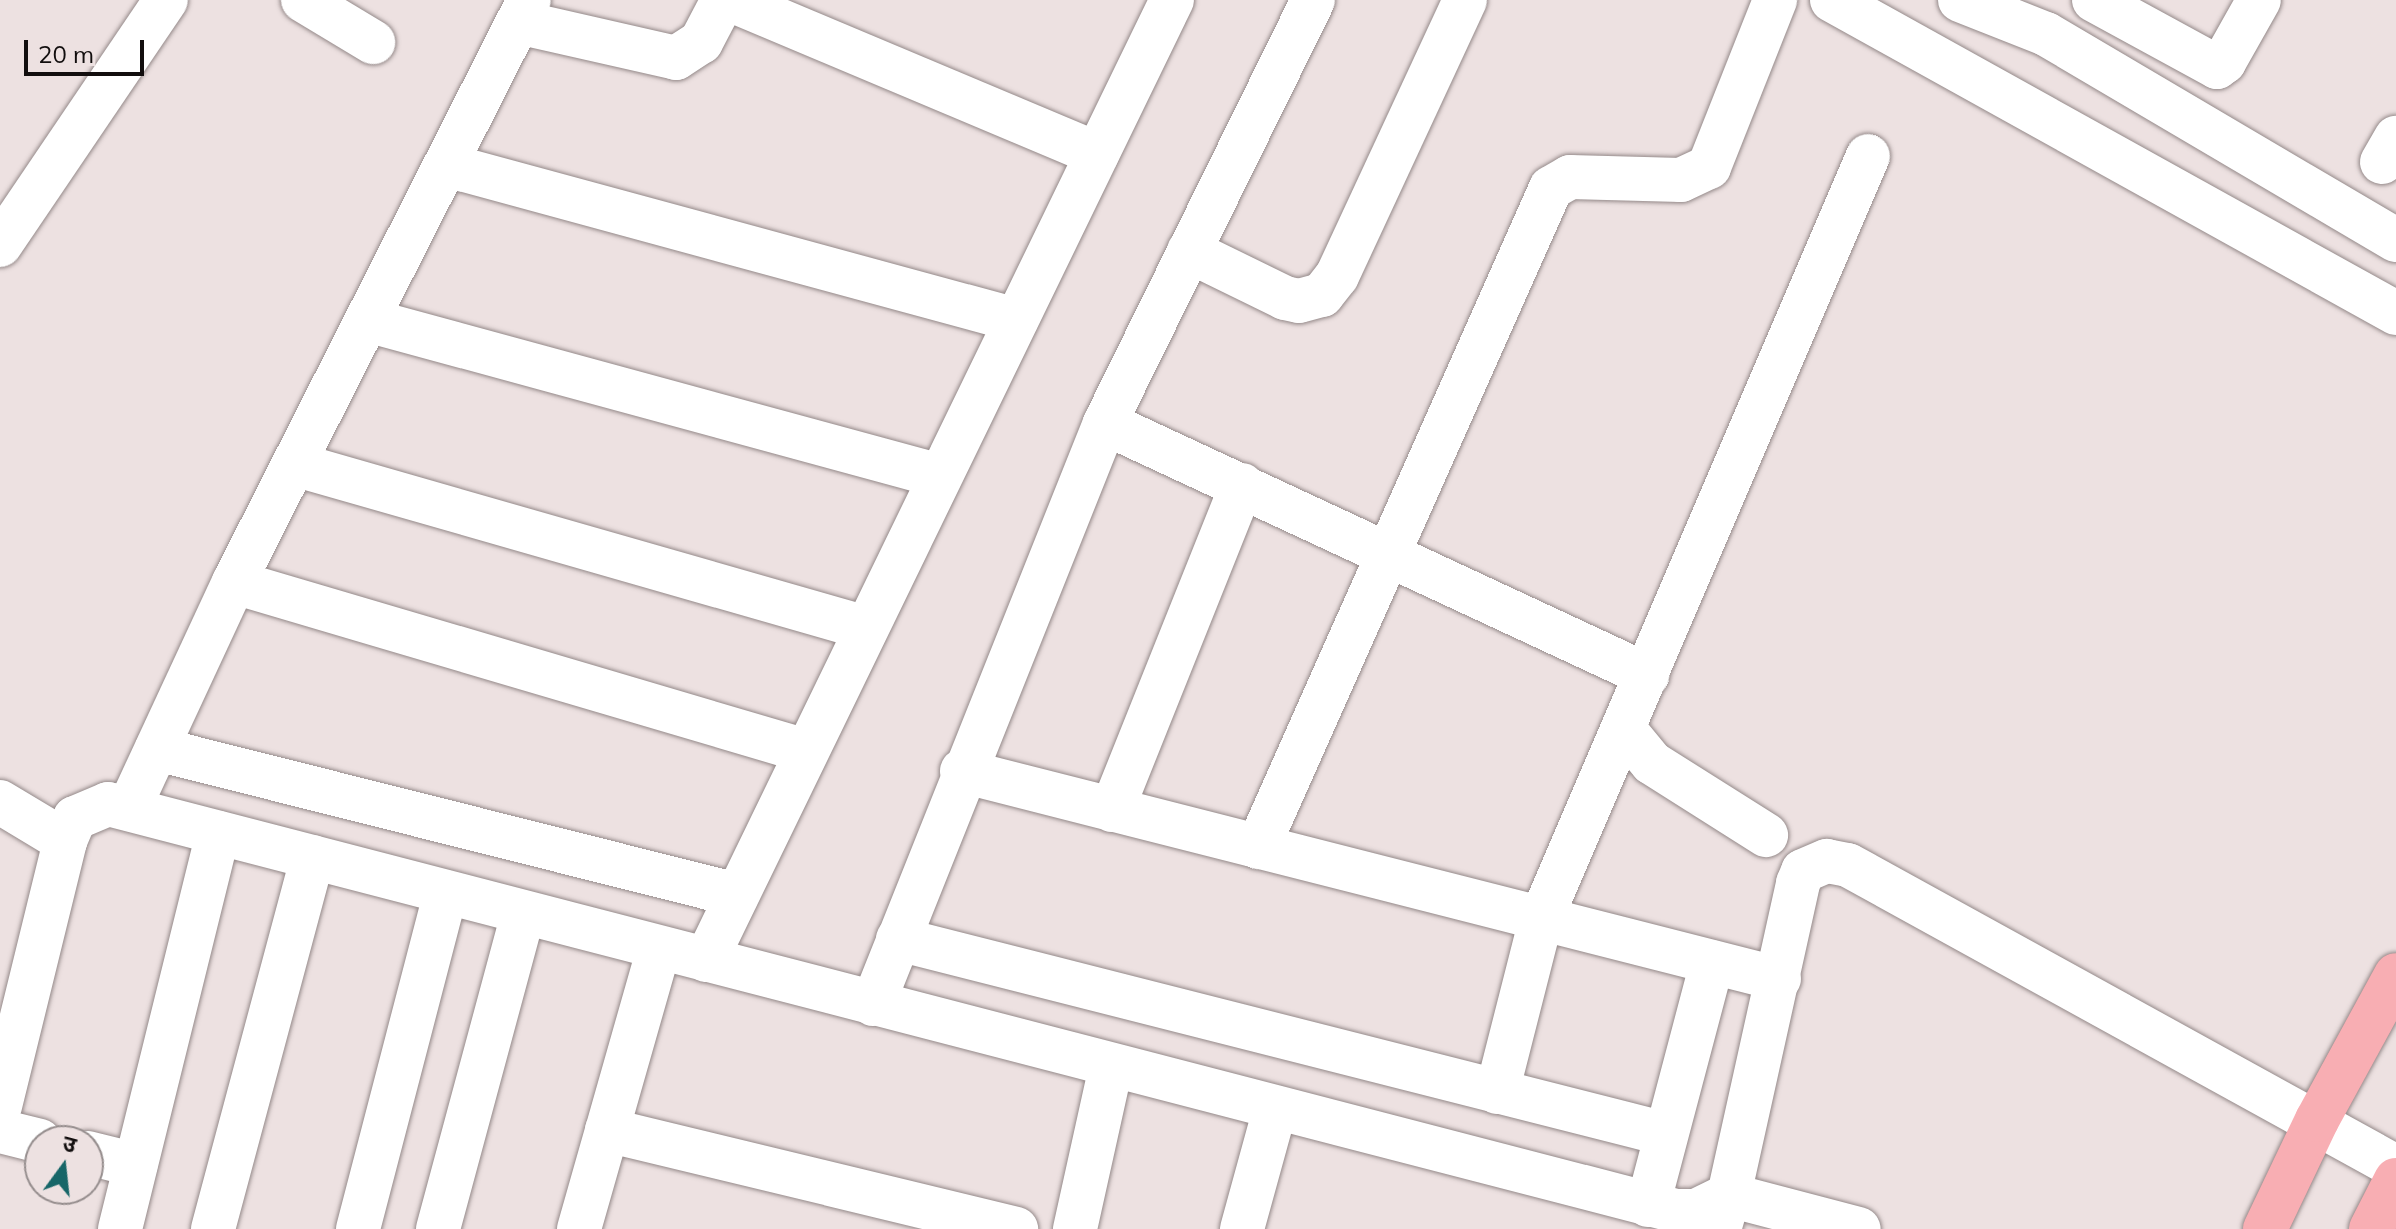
<!DOCTYPE html>
<meta charset="utf-8">
<style>
body{margin:0}
#map{position:relative;width:2396px;height:1229px;overflow:hidden;background:#ede1e1;font-family:Mulish,"Noto Sans Devanagari",sans-serif}
div>[style]{position:absolute}
.roads{filter:drop-shadow(0 0 2px #948989) drop-shadow(0 0 2px #948989)}
.minor>*{height:44px;margin:-22px;padding:0 22px;transform-origin:22px;border-radius:22px;background:#fff}
.major>*{height:44px;margin:-22px;padding:0 22px;transform-origin:22px;border-radius:22px;background:#f8aeb3}
span{translate:-50% -50%;white-space:nowrap;text-align:center;line-height:1.15;-webkit-text-stroke:6px #ede1e1;paint-order:stroke}
.north{position:absolute;left:24px;top:1125px;width:80px;height:80px;box-sizing:border-box;background:#ede1e1;border:2px solid #958d8d;border-radius:50%;rotate:15deg;font-size:22px;font-weight:700;line-height:32px;text-align:center;color:#120e0e}
.north::after{content:'';display:block;margin:auto;width:28px;height:36px;background:#176668;clip-path:polygon(50% 0,100% 100%,50% 72%,0 100%)}
.scale{position:absolute;left:24px;top:40px;width:120px;height:36px;box-sizing:border-box;border:4px solid #120e0e;border-top:0;padding-left:10px;font-size:24px;line-height:28px;white-space:nowrap;color:#120e0e;-webkit-text-stroke:6px #ede1e1;paint-order:stroke}
</style>
<div id="map">
<div class="roads">
<div class="minor">
<i style="left:303px;top:0;width:82px;rotate:31deg"></i>
<i style="left:731px;top:0;width:397px;rotate:22.8deg"></i>
<i style="left:1832px;top:0;width:645px;rotate:29.03deg"></i>
<i style="left:1960px;top:0;width:92px;rotate:21.6deg"></i>
<i style="left:2046px;top:34px;width:406px;rotate:30.5deg"></i>
<i style="left:2094px;top:0;width:140px;rotate:28.6deg"></i>
<i style="left:2217px;top:67px;width:9px;rotate:-36deg"></i>
<i style="left:2224px;top:62px;width:71px;rotate:-60.6deg"></i>
<i style="left:518px;top:22px;width:162px;rotate:12.8deg"></i>
<i style="left:676px;top:58px;width:30px;rotate:-33deg"></i>
<i style="left:701px;top:42px;width:47px;rotate:-62.4deg"></i>
<i style="left:2382px;top:162px;width:28px;rotate:-60deg"></i>
<i style="left:446px;top:165px;width:591px;rotate:15.21deg"></i>
<i style="left:0;top:245px;width:296px;rotate:-55.9deg"></i>
<i style="left:1189px;top:251px;width:107px;rotate:26.1deg"></i>
<i style="left:1285px;top:298px;width:14px;rotate:12deg"></i>
<i style="left:1299px;top:301px;width:24px;rotate:-15deg"></i>
<i style="left:1322px;top:295px;width:24px;rotate:-52deg"></i>
<i style="left:1337px;top:276px;width:304px;rotate:-65.1deg"></i>
<i style="left:367px;top:320px;width:594px;rotate:15.23deg"></i>
<i style="left:1105px;top:423px;width:598px;rotate:24.94deg"></i>
<i style="left:294px;top:464px;width:595px;rotate:16deg"></i>
<i style="left:234px;top:582px;width:596px;rotate:16.46deg"></i>
<i style="left:1623px;top:728px;width:45px;rotate:50.4deg"></i>
<i style="left:1652px;top:763px;width:135px;rotate:32.3deg"></i>
<i style="left:157px;top:749px;width:598px;rotate:14.13deg"></i>
<i style="left:962px;top:771px;width:843px;rotate:14.28deg"></i>
<i style="left:0;top:802px;width:76px;rotate:31deg"></i>
<i style="left:130px;top:806px;width:247px;rotate:-65.1deg"></i>
<i style="left:234px;top:582px;width:652px;rotate:-63.12deg"></i>
<i style="left:1112px;top:810px;width:350px;rotate:-68.2deg"></i>
<i style="left:1258px;top:847px;width:721px;rotate:-66.03deg"></i>
<i style="left:1551px;top:188px;width:22px;rotate:-30deg"></i>
<i style="left:1570px;top:177px;width:111px;rotate:1.5deg"></i>
<i style="left:1681px;top:180px;width:31px;rotate:-25deg"></i>
<i style="left:1709px;top:167px;width:180px;rotate:-68.4deg"></i>
<i style="left:898px;top:939px;width:792px;rotate:14.25deg"></i>
<i style="left:706px;top:960px;width:1067px;rotate:-64.11deg"></i>
<i style="left:873px;top:1004px;width:626px;rotate:-68.23deg"></i>
<i style="left:1105px;top:423px;width:471px;rotate:-63.8deg"></i>
<i style="left:1497px;top:1092px;width:179px;rotate:-75.7deg"></i>
<i style="left:1541px;top:919px;width:830px;rotate:-66.8deg"></i>
<i style="left:0;top:1106px;width:273px;rotate:-76.2deg"></i>
<i style="left:65px;top:841px;width:25px;rotate:-67deg"></i>
<i style="left:75px;top:818px;width:36px;rotate:-23deg"></i>
<i style="left:108px;top:804px;width:1620px;rotate:14.55deg"></i>
<i style="left:1676px;top:1211px;width:20px"></i>
<i style="left:1696px;top:1211px;width:37px;rotate:-26deg"></i>
<i style="left:1729px;top:1195px;width:320px;rotate:-77.5deg"></i>
<i style="left:1798px;top:883px;width:13px;rotate:-67deg"></i>
<i style="left:1803px;top:871px;width:26px;rotate:-23deg"></i>
<i style="left:1827px;top:861px;width:21px;rotate:11deg"></i>
<i style="left:1848px;top:865px;width:626px;rotate:28.86deg"></i>
<i style="left:607px;top:1130px;width:421px;rotate:13.6deg"></i>
<i style="left:0;top:1131px;width:41px;rotate:14deg"></i>
<i style="left:88px;top:1153px;width:49px;rotate:14deg"></i>
<i style="left:1648px;top:1205px;width:251px;rotate:-75.2deg"></i>
<i style="left:1721px;top:1223px;width:29px;rotate:-74deg"></i>
<i style="left:1729px;top:1195px;width:134px;rotate:14.7deg"></i>
<i style="left:120px;top:1229px;width:408px;rotate:-76.1deg"></i>
<i style="left:213px;top:1229px;width:385px;rotate:-75deg"></i>
<i style="left:358px;top:1229px;width:348px;rotate:-75.4deg"></i>
<i style="left:438px;top:1229px;width:326px;rotate:-74.9deg"></i>
<i style="left:579px;top:1229px;width:292px;rotate:-74.1deg"></i>
<i style="left:1075px;top:1229px;width:167px;rotate:-77.5deg"></i>
<i style="left:1242px;top:1229px;width:124px;rotate:-74.6deg"></i>
</div>
<div class="major">
<i style="left:2265px;top:1229px;width:121px;rotate:-64.5deg"></i>
<i style="left:2317px;top:1120px;width:165px;rotate:-61.4deg"></i>
<i style="left:2371px;top:1229px;width:55px;rotate:-63deg"></i>
</div>
</div>
<div class="north">उ</div>
<div class="scale">20 m</div>
</div>
